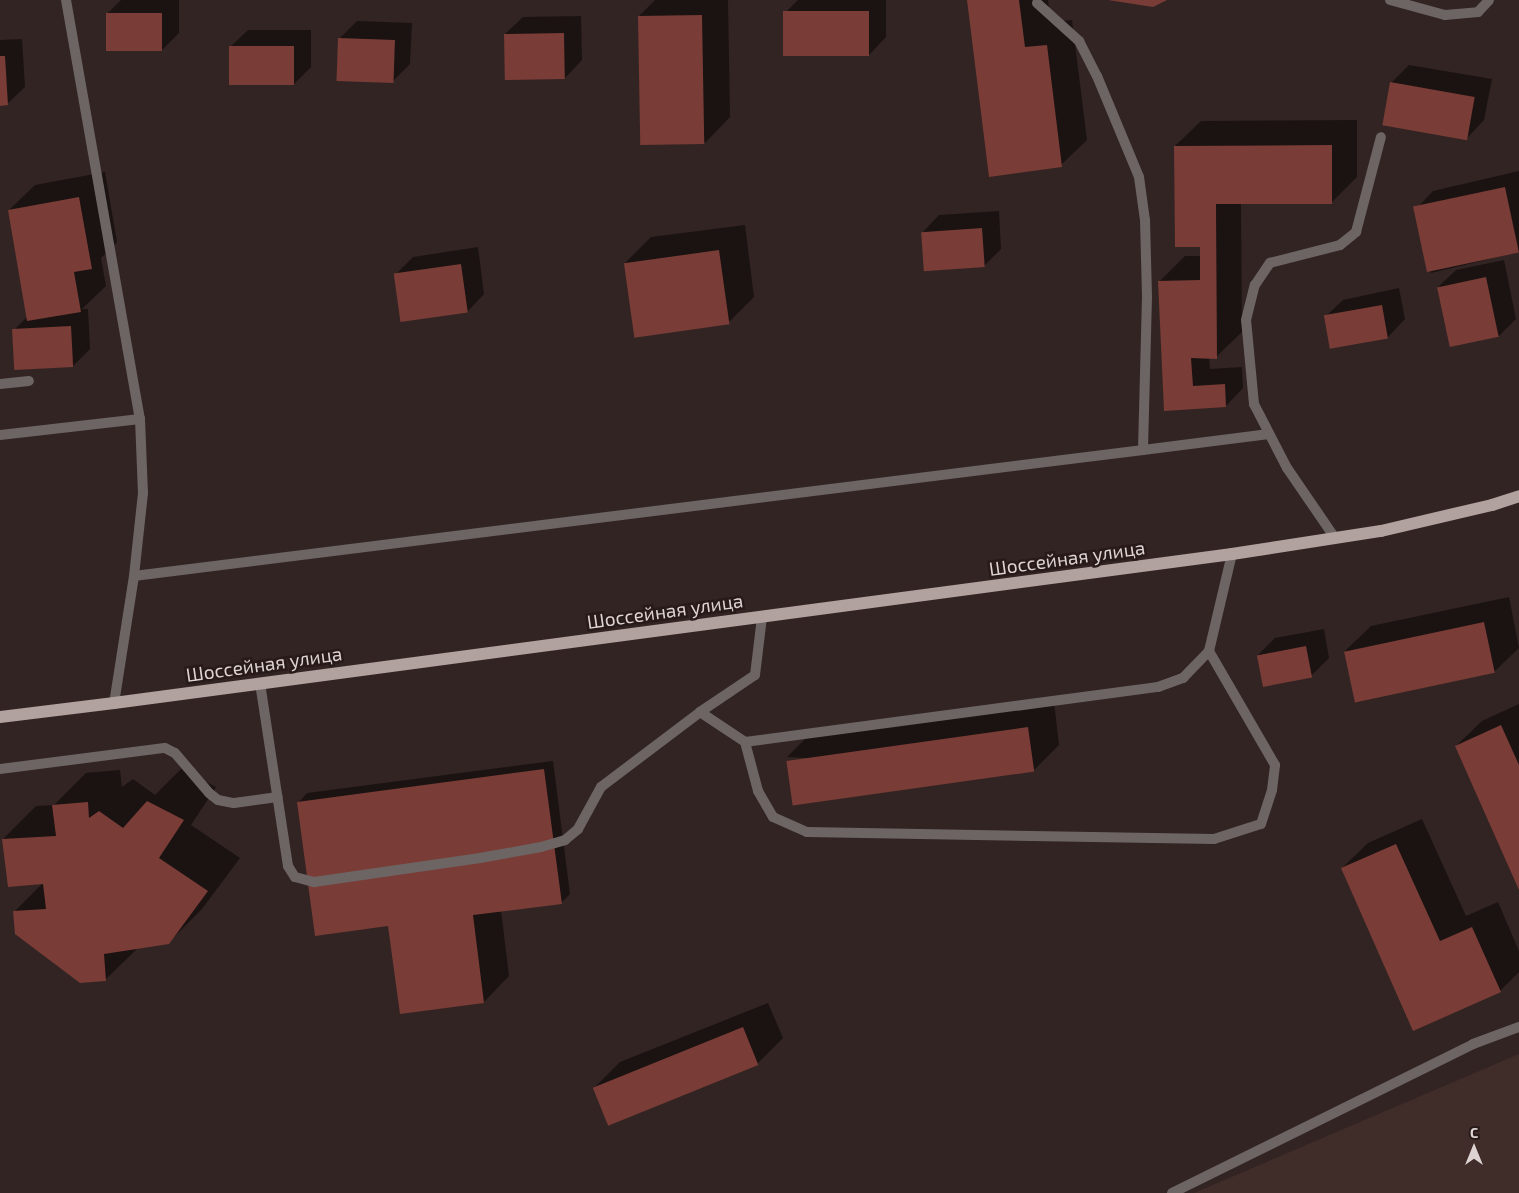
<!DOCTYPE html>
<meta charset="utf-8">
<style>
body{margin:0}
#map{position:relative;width:1519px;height:1193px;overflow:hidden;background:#322422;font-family:"Exo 2",sans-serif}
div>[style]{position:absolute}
.built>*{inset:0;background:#402c29}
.shadow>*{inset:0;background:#0007}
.building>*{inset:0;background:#7a3c36;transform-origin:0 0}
.service>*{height:10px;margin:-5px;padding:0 5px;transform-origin:5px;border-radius:5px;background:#6c6564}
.minor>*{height:10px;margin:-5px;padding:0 5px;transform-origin:5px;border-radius:5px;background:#6c6564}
.primary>*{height:12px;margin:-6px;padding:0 6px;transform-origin:6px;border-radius:6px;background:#b1a19f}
span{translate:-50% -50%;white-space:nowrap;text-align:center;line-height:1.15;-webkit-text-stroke:5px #281a19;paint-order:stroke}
.street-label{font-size:19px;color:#dcd3d2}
.north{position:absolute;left:1449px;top:1123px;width:50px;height:50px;-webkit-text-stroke:4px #281a19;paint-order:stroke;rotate:0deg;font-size:14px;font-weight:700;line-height:20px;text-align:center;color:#dcd3d2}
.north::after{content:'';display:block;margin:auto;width:18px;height:22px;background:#dcd3d2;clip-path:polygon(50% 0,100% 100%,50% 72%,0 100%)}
</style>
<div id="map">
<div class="built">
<i style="clip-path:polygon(1519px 1054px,1519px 1193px,1194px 1193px)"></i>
</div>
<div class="shadow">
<i style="clip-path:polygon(121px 0,179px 0,179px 33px,162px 50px,107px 14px)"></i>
<i style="clip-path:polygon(655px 0,728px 0,730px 117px,705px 143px,639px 16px)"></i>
<i style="clip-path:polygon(798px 0,886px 0,886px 37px,869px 55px,784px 14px)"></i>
<i style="clip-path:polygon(968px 0,1048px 0,1051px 22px,1072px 20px,1087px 140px,1061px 165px)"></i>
<i style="clip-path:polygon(581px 16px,582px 60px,565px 78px,505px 34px,523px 17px)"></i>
<i style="clip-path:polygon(357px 21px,412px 23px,410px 64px,392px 82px,339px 39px)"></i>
<i style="clip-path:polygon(248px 30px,311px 30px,311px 67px,294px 84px,230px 47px)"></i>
<i style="clip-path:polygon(22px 39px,25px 87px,7px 104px,0 104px,0 40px)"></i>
<i style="clip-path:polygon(1409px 65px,1492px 79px,1484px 120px,1467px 138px,1391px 83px)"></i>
<i style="clip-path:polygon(1357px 120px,1357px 177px,1332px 202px,1241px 203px,1242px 332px,1216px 357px,1209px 358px,1210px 369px,1242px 367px,1243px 388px,1226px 406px,1165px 410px,1159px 282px,1185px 256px,1202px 256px,1202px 246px,1175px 146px,1201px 121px)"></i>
<i style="clip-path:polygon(1519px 171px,1519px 252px,1431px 273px,1416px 209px,1433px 191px)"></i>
<i style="clip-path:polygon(105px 172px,117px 242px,101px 258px,106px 286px,82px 309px,88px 309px,90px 349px,73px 366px,14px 330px,28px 316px,9px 210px,35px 185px)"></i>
<i style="clip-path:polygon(999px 211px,1001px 249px,984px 266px,922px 233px,939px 215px)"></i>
<i style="clip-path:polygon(745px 225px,754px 297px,728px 323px,625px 263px,651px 237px)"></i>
<i style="clip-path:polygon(478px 247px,484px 294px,467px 312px,396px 274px,413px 257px)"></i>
<i style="clip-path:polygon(1504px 260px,1516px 319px,1499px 336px,1438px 287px,1456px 270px)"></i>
<i style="clip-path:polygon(1399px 288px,1405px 319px,1388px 337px,1325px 317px,1343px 300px)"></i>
<i style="clip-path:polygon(1509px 597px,1519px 648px,1494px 672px,1345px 651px,1371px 626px)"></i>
<i style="clip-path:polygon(1324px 629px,1329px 658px,1311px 676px,1258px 655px,1275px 638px)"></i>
<i style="clip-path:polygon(1054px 702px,1059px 745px,1034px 770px,787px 757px,813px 731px)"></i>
<i style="clip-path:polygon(1519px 704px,1519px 887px,1456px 746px,1482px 721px)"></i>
<i style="clip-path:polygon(553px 761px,570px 894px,562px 902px,501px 910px,509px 976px,484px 1002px,390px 925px,299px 802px,307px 793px)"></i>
<i style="clip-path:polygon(181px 769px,216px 787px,191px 825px,240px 858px,202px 909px,169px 942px,138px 948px,105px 980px,14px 912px,43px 883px,3px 839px,36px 806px,54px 805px,86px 773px,120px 770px,122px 787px,133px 779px,155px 795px)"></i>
<i style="clip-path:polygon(1422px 819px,1466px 916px,1498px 902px,1519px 951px,1519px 972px,1500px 991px,1342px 868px,1368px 843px)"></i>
<i style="clip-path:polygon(768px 1003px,783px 1038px,757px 1064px,595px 1087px,620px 1062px)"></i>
</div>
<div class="building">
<i style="clip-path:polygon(967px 0,1019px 0,1025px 47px,1047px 45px,1062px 167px,989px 177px)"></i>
<i style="clip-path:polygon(1108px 0,1167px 0,1153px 7px)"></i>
<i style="left:869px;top:11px;width:45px;height:86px;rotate:90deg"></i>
<i style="left:106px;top:13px;width:56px;height:38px"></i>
<i style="left:702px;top:15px;width:129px;height:64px;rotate:89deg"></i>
<i style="left:564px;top:33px;width:46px;height:60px;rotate:89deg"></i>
<i style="left:338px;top:38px;width:57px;height:43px;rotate:2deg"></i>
<i style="left:229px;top:46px;width:65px;height:39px"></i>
<i style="clip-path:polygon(0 56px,5px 56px,8px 105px,0 106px)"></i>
<i style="left:1390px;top:82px;width:86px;height:44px;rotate:10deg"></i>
<i style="clip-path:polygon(1332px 145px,1332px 204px,1216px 204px,1217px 359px,1191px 358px,1193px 386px,1225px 384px,1226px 407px,1164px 411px,1158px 281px,1200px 280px,1200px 247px,1175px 247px,1174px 146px)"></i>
<i style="left:1505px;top:187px;width:67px;height:94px;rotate:78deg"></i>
<i style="clip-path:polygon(79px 197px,92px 269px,74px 272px,81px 312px,27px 321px,8px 210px)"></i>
<i style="left:982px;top:228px;width:39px;height:61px;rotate:86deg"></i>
<i style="left:719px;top:250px;width:75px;height:96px;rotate:82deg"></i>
<i style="left:461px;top:264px;width:49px;height:68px;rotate:82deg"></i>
<i style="left:1486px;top:277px;width:61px;height:50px;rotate:78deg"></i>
<i style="left:1382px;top:305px;width:34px;height:59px;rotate:80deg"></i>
<i style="left:71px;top:326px;width:41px;height:59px;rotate:87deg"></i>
<i style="left:1484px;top:622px;width:52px;height:143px;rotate:78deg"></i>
<i style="left:1306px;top:646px;width:32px;height:50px;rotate:79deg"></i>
<i style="clip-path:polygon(1501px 725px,1519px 765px,1519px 890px,1455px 746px)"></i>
<i style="left:1028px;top:727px;width:45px;height:244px;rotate:82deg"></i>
<i style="clip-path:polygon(544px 769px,562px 904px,473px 915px,484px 1003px,400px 1014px,388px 926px,315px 936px,297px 802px)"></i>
<i style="clip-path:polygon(147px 801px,184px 820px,159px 858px,208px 891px,169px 944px,104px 954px,106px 981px,80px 983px,15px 934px,13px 911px,46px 909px,43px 884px,8px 887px,2px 839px,56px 836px,52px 805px,88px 802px,89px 818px,99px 811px,123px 828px)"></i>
<i style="clip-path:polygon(1396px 844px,1440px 941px,1472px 927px,1501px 992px,1413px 1031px,1341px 868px)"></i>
<i style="left:743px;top:1027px;width:41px;height:162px;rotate:68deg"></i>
</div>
<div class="service">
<i style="left:66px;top:0;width:425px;rotate:80deg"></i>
<i style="left:140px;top:419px;width:74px;rotate:87.7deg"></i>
<i style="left:143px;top:493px;width:83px;rotate:96.2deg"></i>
<i style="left:134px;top:576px;width:129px;rotate:98.9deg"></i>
<i style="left:1037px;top:3px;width:57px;rotate:42.1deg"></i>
<i style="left:1079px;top:41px;width:39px;rotate:63deg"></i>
<i style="left:1097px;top:76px;width:109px;rotate:67.4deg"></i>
<i style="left:1139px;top:177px;width:43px;rotate:82.1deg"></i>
<i style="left:1145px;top:220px;width:77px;rotate:88.5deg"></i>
<i style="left:1147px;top:297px;width:153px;rotate:91.5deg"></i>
<i style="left:1143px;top:450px;width:127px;rotate:-7.2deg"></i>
<i style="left:0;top:384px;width:29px;rotate:-6deg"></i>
<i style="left:1335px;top:538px;width:85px;rotate:-124.4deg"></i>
<i style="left:1287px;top:468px;width:72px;rotate:-117.3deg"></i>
<i style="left:1254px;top:404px;width:84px;rotate:-95.4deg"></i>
<i style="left:1246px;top:320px;width:36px;rotate:-76deg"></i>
<i style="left:1255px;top:285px;width:27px;rotate:-56deg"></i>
<i style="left:1270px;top:263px;width:72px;rotate:-14.4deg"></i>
<i style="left:1340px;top:245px;width:21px;rotate:-39deg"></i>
<i style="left:1356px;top:232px;width:98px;rotate:-75.3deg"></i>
<i style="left:260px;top:683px;width:185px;rotate:81.3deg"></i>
<i style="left:288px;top:866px;width:13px;rotate:58deg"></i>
<i style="left:295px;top:877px;width:20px;rotate:15deg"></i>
<i style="left:314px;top:882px;width:168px;rotate:-8.2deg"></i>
<i style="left:480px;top:858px;width:62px;rotate:-10.2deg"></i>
<i style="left:541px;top:847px;width:25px;rotate:-16deg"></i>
<i style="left:565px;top:840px;width:17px;rotate:-40deg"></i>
<i style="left:578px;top:829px;width:48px;rotate:-61.3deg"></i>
<i style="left:601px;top:787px;width:124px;rotate:-37.1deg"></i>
<i style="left:700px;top:712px;width:66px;rotate:-33.9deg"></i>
<i style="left:755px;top:675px;width:58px;rotate:-83.1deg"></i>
<i style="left:700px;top:712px;width:54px;rotate:33.7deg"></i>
<i style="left:745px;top:742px;width:51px;rotate:75.1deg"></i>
<i style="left:758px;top:791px;width:30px;rotate:60deg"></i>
<i style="left:773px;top:817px;width:37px;rotate:24deg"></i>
<i style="left:807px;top:832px;width:407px;rotate:1deg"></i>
<i style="left:1214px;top:839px;width:49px;rotate:-17.7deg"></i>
<i style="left:1261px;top:824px;width:36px;rotate:-72deg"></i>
<i style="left:1272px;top:790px;width:25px;rotate:-83deg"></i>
<i style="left:1275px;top:765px;width:132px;rotate:-120.1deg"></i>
<i style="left:745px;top:742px;width:417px;rotate:-7.6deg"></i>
<i style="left:1158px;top:687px;width:27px;rotate:-20deg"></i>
<i style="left:1183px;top:678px;width:37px;rotate:-46deg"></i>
<i style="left:1209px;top:651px;width:100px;rotate:-76.7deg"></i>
<i style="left:0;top:769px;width:166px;rotate:-7.3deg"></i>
<i style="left:165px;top:748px;width:11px;rotate:27deg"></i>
<i style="left:175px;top:753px;width:52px;rotate:49.6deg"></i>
<i style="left:209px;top:793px;width:11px;rotate:38deg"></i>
<i style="left:218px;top:800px;width:16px;rotate:11deg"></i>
<i style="left:234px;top:803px;width:44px;rotate:-7.8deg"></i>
<i style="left:1172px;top:1193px;width:336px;rotate:-26.3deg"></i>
<i style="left:1473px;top:1044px;width:49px;rotate:-20.3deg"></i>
</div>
<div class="minor">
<i style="left:1390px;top:0;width:57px;rotate:15.3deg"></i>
<i style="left:1445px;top:15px;width:33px;rotate:-5deg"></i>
<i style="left:1478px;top:12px;width:16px;rotate:-47deg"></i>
<i style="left:0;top:435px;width:141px;rotate:-6.5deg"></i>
<i style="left:134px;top:576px;width:1017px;rotate:-7.12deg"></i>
</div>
<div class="primary">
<i style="left:0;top:717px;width:115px;rotate:-7deg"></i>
<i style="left:114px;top:703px;width:1128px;rotate:-7.59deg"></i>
<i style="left:1232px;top:554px;width:151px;rotate:-8.8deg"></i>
<i style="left:1381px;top:531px;width:114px;rotate:-13.2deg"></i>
<i style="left:1492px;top:505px;width:28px;rotate:-18deg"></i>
</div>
<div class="street-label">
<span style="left:1067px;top:558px;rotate:-8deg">Шоссейная улица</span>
<span style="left:665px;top:611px;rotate:-8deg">Шоссейная улица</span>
<span style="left:264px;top:664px;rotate:-8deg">Шоссейная улица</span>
</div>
<div class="north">С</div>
</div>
